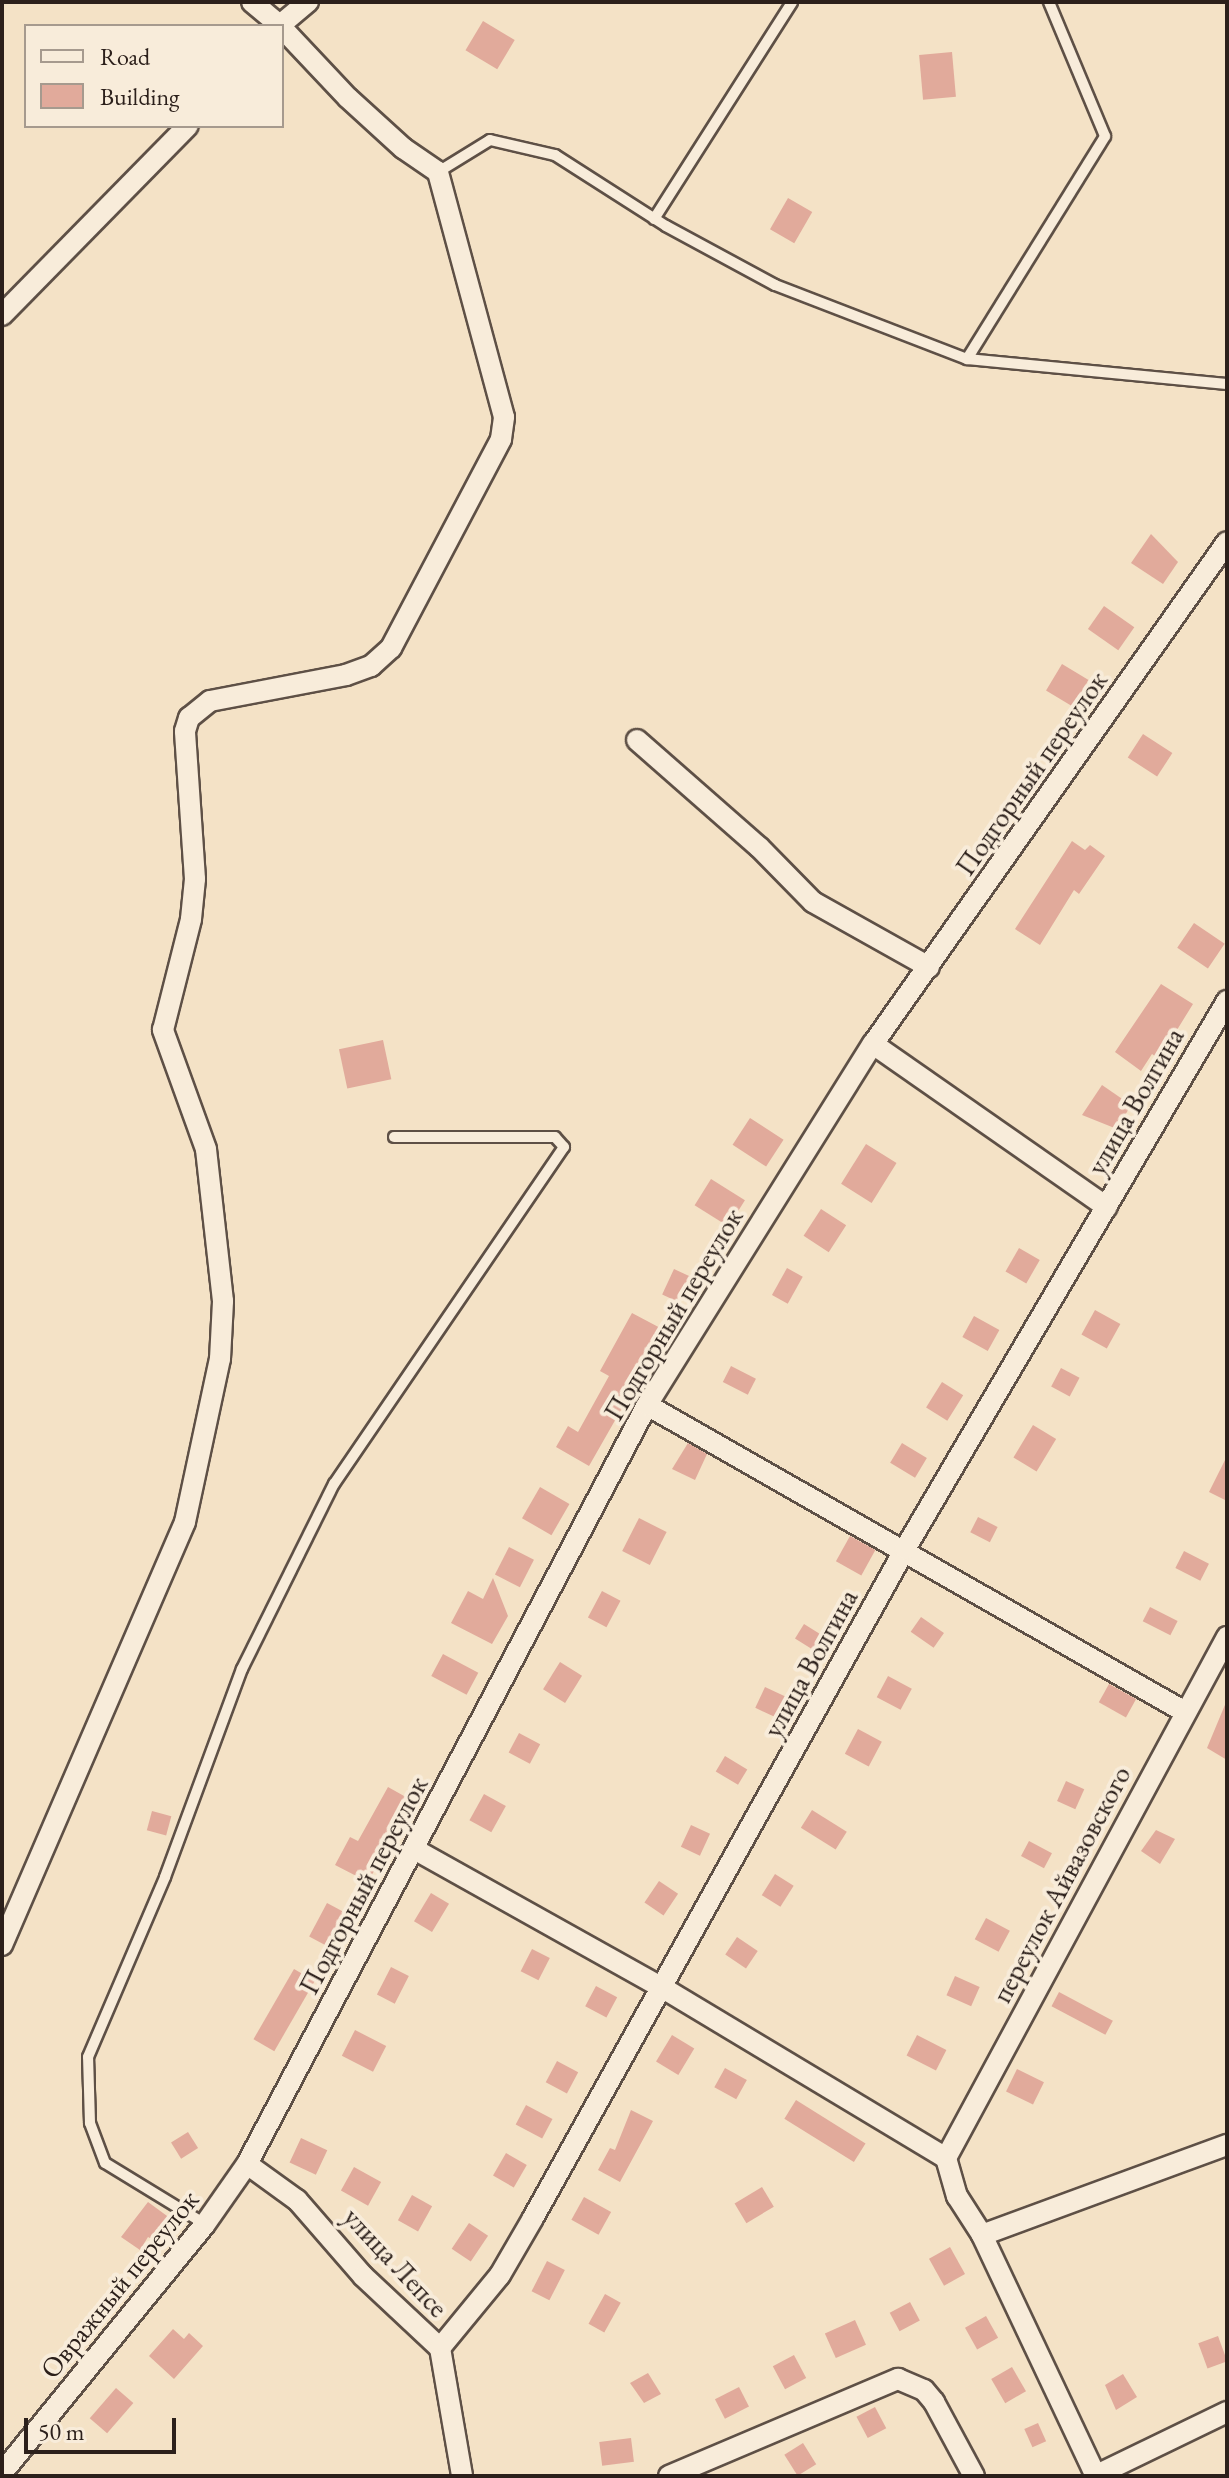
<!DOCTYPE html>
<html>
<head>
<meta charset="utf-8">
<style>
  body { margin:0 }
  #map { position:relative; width:1229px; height:2478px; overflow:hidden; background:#f4e2c6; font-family:"EB Garamond",serif }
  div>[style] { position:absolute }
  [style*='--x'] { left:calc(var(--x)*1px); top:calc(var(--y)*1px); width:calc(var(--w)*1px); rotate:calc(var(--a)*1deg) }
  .building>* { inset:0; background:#e1aa9b; transform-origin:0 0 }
  .roads { filter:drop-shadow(2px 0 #5e5046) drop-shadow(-2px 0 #5e5046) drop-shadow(0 2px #5e5046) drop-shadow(0 -2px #5e5046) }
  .lane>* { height:10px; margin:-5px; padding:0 5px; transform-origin:5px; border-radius:5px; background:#f8ecda }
  .street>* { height:20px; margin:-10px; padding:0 10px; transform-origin:10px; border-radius:10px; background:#f8ecda }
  span { translate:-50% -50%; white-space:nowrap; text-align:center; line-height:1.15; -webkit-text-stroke:8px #f8ecda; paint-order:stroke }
  .street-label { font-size:28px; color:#2c201b }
  .frame { position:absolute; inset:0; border:4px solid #2c201b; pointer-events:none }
  .legend { position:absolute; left:24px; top:24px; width:260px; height:104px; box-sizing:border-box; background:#f8ecda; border:2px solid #a69a8e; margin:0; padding:10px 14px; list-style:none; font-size:24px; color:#2c201b }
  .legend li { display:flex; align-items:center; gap:16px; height:40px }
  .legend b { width:40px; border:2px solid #a69a8e }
  .scale { position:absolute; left:24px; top:2418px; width:152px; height:36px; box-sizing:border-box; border:4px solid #2c201b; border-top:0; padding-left:10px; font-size:24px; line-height:28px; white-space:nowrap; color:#2c201b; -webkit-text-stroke:6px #f8ecda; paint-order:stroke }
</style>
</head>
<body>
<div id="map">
  <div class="building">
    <i style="left:483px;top:21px;width:37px;height:34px;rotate:31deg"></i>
    <i style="left:952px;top:52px;width:45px;height:33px;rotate:85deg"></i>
    <i style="left:788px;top:198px;width:28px;height:36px;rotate:30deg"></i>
    <i style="clip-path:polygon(1151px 534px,1178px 562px,1163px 584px,1131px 563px)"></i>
    <i style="left:1104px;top:606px;width:37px;height:28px;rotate:35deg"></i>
    <i style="left:1062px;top:664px;width:31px;height:31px;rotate:31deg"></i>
    <i style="left:1143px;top:734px;width:35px;height:28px;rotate:33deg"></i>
    <i style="clip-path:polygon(1072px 841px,1085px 850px,1090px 845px,1105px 856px,1079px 894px,1074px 890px,1040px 945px,1015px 929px)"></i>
    <i style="left:1194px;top:923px;width:37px;height:30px;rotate:34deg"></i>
    <i style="clip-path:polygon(1161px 984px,1193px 1004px,1159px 1059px,1152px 1054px,1141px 1071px,1115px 1052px)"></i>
    <i style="left:383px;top:1040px;width:40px;height:45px;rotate:78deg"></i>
    <i style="clip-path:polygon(1102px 1085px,1131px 1105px,1117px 1129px,1082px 1115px)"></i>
    <i style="left:750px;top:1118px;width:40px;height:32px;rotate:33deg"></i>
    <i style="left:866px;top:1144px;width:36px;height:47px;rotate:32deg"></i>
    <i style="left:711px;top:1179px;width:40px;height:31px;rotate:32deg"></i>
    <i style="left:821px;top:1209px;width:30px;height:32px;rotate:33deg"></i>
    <i style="left:1019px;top:1248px;width:24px;height:27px;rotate:30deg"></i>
    <i style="left:787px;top:1268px;width:18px;height:31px;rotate:29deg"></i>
    <i style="left:674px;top:1269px;width:19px;height:28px;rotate:25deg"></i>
    <i style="left:1095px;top:1310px;width:29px;height:28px;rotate:29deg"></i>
    <i style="clip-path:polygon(632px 1313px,666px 1331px,589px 1466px,556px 1447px,568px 1426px,578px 1432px,609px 1376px,600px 1371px)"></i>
    <i style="left:974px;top:1316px;width:29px;height:24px;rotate:29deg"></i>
    <i style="left:731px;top:1366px;width:28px;height:18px;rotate:27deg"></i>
    <i style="left:1061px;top:1368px;width:21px;height:21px;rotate:28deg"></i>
    <i style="left:942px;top:1382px;width:25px;height:30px;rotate:32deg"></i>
    <i style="left:1033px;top:1425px;width:27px;height:38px;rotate:31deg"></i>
    <i style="clip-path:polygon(688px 1443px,707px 1454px,695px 1480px,672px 1469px)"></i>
    <i style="left:902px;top:1443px;width:29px;height:23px;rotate:31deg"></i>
    <i style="clip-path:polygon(1227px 1456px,1227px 1501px,1209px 1492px)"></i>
    <i style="left:540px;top:1487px;width:34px;height:36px;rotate:30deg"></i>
    <i style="left:978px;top:1517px;width:22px;height:17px;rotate:27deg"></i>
    <i style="left:639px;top:1518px;width:31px;height:37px;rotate:27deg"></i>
    <i style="left:850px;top:1536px;width:29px;height:29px;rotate:29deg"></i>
    <i style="left:509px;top:1547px;width:28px;height:31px;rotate:27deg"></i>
    <i style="left:1184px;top:1551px;width:28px;height:19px;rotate:27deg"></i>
    <i style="clip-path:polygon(493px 1578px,508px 1616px,492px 1644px,451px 1623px,468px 1591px,483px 1599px)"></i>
    <i style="left:602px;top:1591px;width:21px;height:30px;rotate:28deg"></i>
    <i style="left:1150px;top:1607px;width:31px;height:16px;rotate:27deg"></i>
    <i style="left:921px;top:1617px;width:28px;height:18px;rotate:35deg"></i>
    <i style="left:804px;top:1624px;width:25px;height:17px;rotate:32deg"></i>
    <i style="left:443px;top:1654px;width:40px;height:25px;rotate:28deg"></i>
    <i style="left:560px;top:1662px;width:26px;height:32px;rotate:32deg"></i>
    <i style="left:888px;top:1676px;width:27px;height:24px;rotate:28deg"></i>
    <i style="left:1109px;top:1684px;width:31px;height:21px;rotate:29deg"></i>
    <i style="left:765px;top:1687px;width:26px;height:23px;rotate:25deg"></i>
    <i style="clip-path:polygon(1227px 1700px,1227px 1760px,1207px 1748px)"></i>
    <i style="left:858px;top:1729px;width:27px;height:28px;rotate:28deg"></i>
    <i style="left:519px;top:1733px;width:24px;height:22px;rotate:28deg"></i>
    <i style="left:725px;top:1756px;width:26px;height:18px;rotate:31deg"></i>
    <i style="left:1066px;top:1781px;width:20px;height:22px;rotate:24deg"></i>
    <i style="clip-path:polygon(388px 1787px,413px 1801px,368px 1882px,335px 1865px,350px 1837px,358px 1841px)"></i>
    <i style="left:484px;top:1794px;width:25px;height:30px;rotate:29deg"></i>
    <i style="left:812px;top:1810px;width:41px;height:21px;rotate:32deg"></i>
    <i style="left:152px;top:1811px;width:20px;height:20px;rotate:15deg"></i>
    <i style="left:691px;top:1825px;width:21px;height:24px;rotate:25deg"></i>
    <i style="clip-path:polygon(1156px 1830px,1175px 1839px,1160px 1864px,1141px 1851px)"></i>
    <i style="left:1029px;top:1841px;width:26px;height:17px;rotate:28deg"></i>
    <i style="left:775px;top:1874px;width:22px;height:25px;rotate:32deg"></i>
    <i style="left:659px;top:1881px;width:23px;height:26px;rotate:34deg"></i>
    <i style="left:431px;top:1893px;width:21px;height:33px;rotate:31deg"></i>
    <i style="left:327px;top:1903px;width:27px;height:38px;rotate:28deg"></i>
    <i style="left:986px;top:1918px;width:27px;height:24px;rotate:28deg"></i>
    <i style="left:737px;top:1937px;width:25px;height:21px;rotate:34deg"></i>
    <i style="left:532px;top:1949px;width:20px;height:25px;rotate:27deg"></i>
    <i style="left:391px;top:1967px;width:20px;height:31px;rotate:27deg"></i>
    <i style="left:294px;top:1969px;width:24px;height:81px;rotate:30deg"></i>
    <i style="left:955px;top:1976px;width:27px;height:21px;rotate:24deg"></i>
    <i style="left:596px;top:1986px;width:24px;height:23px;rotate:28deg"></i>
    <i style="left:1059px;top:1992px;width:61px;height:16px;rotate:28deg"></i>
    <i style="left:355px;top:2030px;width:35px;height:29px;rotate:27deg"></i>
    <i style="left:672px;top:2035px;width:26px;height:31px;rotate:31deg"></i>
    <i style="left:917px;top:2035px;width:33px;height:23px;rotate:27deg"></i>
    <i style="left:557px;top:2061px;width:24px;height:24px;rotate:28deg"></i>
    <i style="left:725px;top:2068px;width:25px;height:22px;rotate:29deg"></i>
    <i style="left:1017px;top:2069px;width:30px;height:25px;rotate:26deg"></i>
    <i style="left:796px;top:2100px;width:82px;height:22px;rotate:32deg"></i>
    <i style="left:526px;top:2105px;width:30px;height:22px;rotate:28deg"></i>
    <i style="clip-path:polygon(631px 2110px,653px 2121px,620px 2182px,598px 2170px,610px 2148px,615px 2150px)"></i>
    <i style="left:188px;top:2132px;width:19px;height:20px;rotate:58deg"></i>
    <i style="left:301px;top:2138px;width:29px;height:27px;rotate:25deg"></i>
    <i style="left:506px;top:2153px;width:24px;height:26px;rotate:30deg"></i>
    <i style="left:354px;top:2167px;width:31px;height:27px;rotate:29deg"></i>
    <i style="left:762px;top:2187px;width:23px;height:32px;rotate:59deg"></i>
    <i style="left:412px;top:2195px;width:23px;height:29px;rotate:29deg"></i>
    <i style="left:584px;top:2197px;width:31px;height:26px;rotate:29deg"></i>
    <i style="clip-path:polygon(148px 2202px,178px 2224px,163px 2245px,148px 2237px,140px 2250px,121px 2237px)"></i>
    <i style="left:469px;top:2223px;width:23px;height:31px;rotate:34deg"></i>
    <i style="left:950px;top:2247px;width:31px;height:24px;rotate:61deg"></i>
    <i style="left:547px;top:2261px;width:20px;height:34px;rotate:27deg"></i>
    <i style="left:605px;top:2294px;width:18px;height:34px;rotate:29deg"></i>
    <i style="left:910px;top:2302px;width:21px;height:23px;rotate:62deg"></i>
    <i style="left:986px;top:2316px;width:25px;height:24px;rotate:61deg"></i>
    <i style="left:855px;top:2320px;width:27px;height:33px;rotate:66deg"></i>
    <i style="clip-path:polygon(173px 2329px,184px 2339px,189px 2333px,203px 2346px,174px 2379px,149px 2356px)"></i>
    <i style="left:1218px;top:2336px;width:27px;height:21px;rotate:70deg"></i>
    <i style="left:794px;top:2355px;width:26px;height:24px;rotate:62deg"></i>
    <i style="left:1012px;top:2367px;width:28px;height:24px;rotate:60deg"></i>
    <i style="clip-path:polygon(648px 2373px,661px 2394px,644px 2403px,630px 2383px)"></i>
    <i style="clip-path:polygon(1123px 2374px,1137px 2397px,1116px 2410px,1105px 2385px)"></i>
    <i style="left:739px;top:2387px;width:22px;height:27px;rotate:63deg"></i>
    <i style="left:116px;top:2388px;width:23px;height:40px;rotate:41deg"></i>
    <i style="left:875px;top:2407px;width:24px;height:21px;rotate:62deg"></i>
    <i style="left:1038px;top:2423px;width:20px;height:15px;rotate:66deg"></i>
    <i style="left:631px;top:2438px;width:24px;height:32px;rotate:83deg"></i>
    <i style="left:803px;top:2443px;width:25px;height:22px;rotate:58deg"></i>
  </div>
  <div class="roads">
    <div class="lane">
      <i style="--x:438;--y:172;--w:61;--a:-31.6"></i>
      <i style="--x:490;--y:140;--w:67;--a:13"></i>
      <i style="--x:555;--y:155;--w:132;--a:32.6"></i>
      <i style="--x:666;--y:226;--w:124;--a:28.4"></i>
      <i style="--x:775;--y:285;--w:206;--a:21.1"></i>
      <i style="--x:967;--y:359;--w:261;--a:5.5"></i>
      <i style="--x:654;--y:219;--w:257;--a:-57.5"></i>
      <i style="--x:967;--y:359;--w:262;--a:-58.2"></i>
      <i style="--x:1105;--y:136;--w:145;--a:-112.7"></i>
      <i style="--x:205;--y:2224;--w:117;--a:-148.6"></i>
      <i style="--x:105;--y:2163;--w:43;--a:-110.6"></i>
      <i style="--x:90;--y:2123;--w:66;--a:-91.7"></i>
      <i style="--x:88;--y:2057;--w:196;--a:-66.8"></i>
      <i style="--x:165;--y:1877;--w:222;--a:-69.7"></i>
      <i style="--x:242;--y:1669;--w:207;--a:-63.6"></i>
      <i style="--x:334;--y:1484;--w:408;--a:-55.7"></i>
      <i style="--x:564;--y:1147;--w:13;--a:-132"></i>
      <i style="--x:555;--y:1137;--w:161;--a:180"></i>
    </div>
    <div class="street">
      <i style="--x:252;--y:2;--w:38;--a:40"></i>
      <i style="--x:279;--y:26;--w:38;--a:-40"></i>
      <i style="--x:2;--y:315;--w:265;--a:-45.5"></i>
      <i style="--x:637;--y:740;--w:162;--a:41.3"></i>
      <i style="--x:759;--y:847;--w:77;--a:45.5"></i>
      <i style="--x:813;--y:902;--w:133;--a:29.3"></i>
      <i style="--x:873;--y:1044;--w:285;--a:34.9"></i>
      <i style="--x:647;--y:1405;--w:619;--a:29.71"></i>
      <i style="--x:414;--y:1849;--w:285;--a:29.2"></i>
      <i style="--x:663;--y:1988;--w:330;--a:31"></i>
      <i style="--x:946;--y:2158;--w:40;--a:74"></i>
      <i style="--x:957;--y:2196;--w:46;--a:57.3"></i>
      <i style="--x:982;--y:2235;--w:267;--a:64.7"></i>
      <i style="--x:2;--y:1945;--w:461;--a:-66.6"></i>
      <i style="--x:185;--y:1522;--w:167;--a:-77.9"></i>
      <i style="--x:220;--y:1359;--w:58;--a:-87"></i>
      <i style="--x:223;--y:1301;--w:153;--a:-96.4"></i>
      <i style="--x:206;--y:1149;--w:127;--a:-109.9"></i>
      <i style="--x:163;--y:1030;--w:114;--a:-75.8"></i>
      <i style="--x:191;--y:919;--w:40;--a:-84.3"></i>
      <i style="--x:195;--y:879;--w:148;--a:-93.9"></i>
      <i style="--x:185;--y:731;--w:14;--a:-73"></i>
      <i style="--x:189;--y:718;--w:27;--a:-39"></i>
      <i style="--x:210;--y:701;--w:138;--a:-10.8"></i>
      <i style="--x:346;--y:675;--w:27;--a:-20"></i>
      <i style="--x:371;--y:666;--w:27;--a:-42"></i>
      <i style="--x:391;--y:648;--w:236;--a:-62.2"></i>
      <i style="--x:501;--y:439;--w:22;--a:-82"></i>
      <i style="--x:504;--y:417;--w:254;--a:-105.1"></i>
      <i style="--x:438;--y:172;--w:42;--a:-145.6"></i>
      <i style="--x:403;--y:148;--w:74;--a:-137.7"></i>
      <i style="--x:348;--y:98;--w:96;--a:-133.3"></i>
      <i style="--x:946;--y:2158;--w:592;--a:-61.66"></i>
      <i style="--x:247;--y:2164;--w:62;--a:35.8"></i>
      <i style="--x:297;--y:2200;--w:101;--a:49"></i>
      <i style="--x:363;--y:2276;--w:105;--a:43.1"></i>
      <i style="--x:440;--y:2348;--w:130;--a:80.2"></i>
      <i style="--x:982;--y:2235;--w:261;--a:-20.2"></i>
      <i style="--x:440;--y:2348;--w:94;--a:-50.6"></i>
      <i style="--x:500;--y:2275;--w:66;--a:-59.9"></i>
      <i style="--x:533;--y:2218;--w:765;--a:-60.92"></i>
      <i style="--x:905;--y:1549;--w:636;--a:-59.56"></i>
      <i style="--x:2;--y:2473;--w:321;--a:-50.8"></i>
      <i style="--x:205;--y:2224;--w:73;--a:-55"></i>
      <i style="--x:247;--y:2164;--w:858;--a:-62.21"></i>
      <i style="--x:647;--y:1405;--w:426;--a:-58"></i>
      <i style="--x:873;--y:1044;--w:614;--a:-54.81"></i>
      <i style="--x:669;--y:2476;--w:249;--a:-23"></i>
      <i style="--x:898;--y:2379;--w:28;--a:23"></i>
      <i style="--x:924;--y:2390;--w:16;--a:50"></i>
      <i style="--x:934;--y:2402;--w:84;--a:61.6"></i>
      <i style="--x:1095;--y:2476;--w:147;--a:-25.9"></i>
    </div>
  </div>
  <div class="street-label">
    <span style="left:1031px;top:773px;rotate:-55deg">Подгорный переулок</span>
    <span style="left:1135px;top:1101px;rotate:-60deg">улица Волгина</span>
    <span style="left:673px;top:1314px;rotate:-59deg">Подгорный переулок</span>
    <span style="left:810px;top:1663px;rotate:-61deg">улица Волгина</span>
    <span style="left:1061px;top:1884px;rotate:-62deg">переулок Айвазовского</span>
    <span style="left:363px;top:1885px;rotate:-62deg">Подгорный переулок</span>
    <span style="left:396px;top:2262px;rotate:47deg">улица Лепсе</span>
    <span style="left:119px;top:2284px;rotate:-51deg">Овражный переулок</span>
  </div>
  <div class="frame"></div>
  <ul class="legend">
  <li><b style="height:10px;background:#f8ecda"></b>Road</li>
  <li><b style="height:22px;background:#e1aa9b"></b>Building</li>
  </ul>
  <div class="scale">50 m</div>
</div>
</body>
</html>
